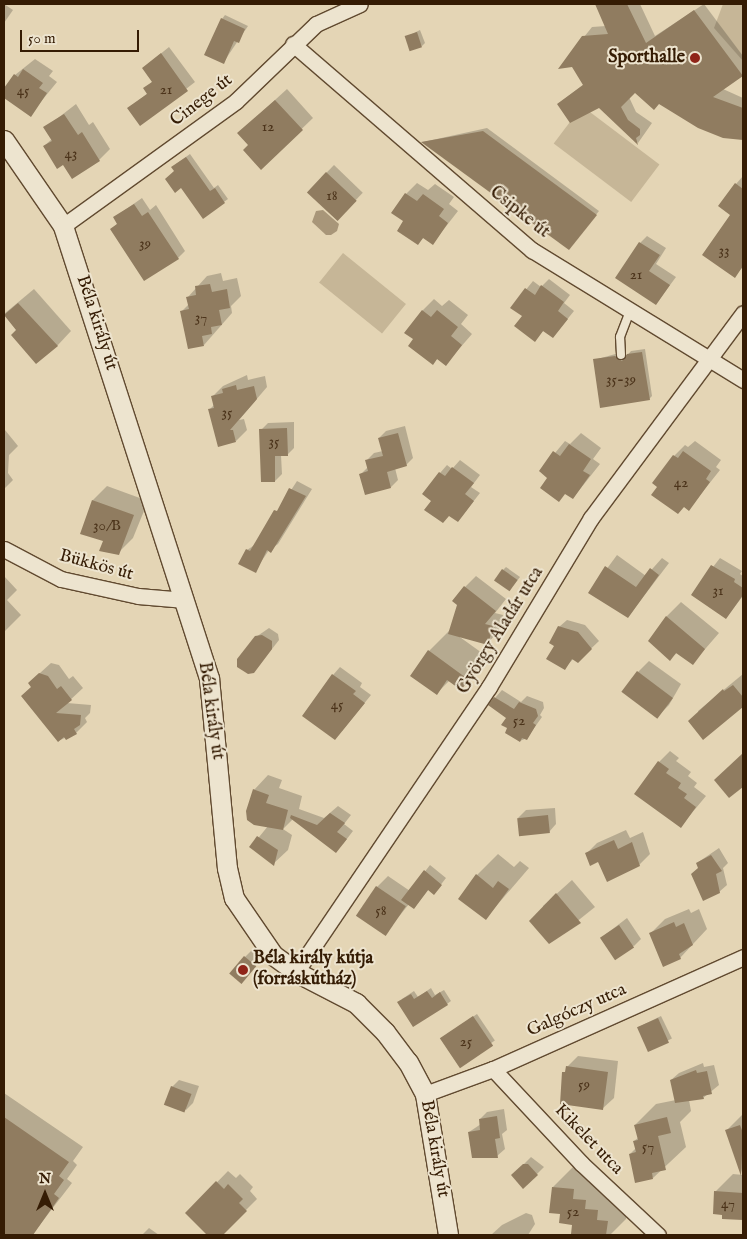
<!DOCTYPE html>
<html>
<head>
<meta charset="utf-8">
<style>
  body { margin:0 }
  #map { position:relative; width:747px; height:1239px; overflow:hidden; background:#e4d5b5; font-family:"IM FELL English",serif }
  div>[style] { position:absolute }
  [style*='--x'] { left:calc(var(--x)*1px); top:calc(var(--y)*1px); width:calc(var(--w)*1px); rotate:calc(var(--a)*1deg) }
  .green>* { inset:0; background:#c6b697; transform-origin:0 0 }
  .water>* { inset:0; background:#a89679 }
  .shadow>* { inset:0; background:#0003; transform-origin:0 0 }
  .building>* { inset:0; background:#907c60; transform-origin:0 0 }
  .roads { filter:drop-shadow(1px 0 #614a30) drop-shadow(-1px 0 #614a30) drop-shadow(0 1px #614a30) drop-shadow(0 -1px #614a30) }
  .service>* { height:8px; margin:-4px; padding:0 4px; transform-origin:4px; border-radius:4px; background:#ede4cf }
  .minor>* { height:15px; margin:-7.5px; padding:0 7.5px; transform-origin:7.5px; border-radius:7.5px; background:#ede4cf }
  .tertiary>* { height:19px; margin:-9.5px; padding:0 9.5px; transform-origin:9.5px; border-radius:9.5px; background:#ede4cf }
  .dots>* { width:14px; height:14px; translate:-50% -50%; box-sizing:border-box; border:2px solid #ede4cf; border-radius:50% }
  span { translate:-50% -50%; white-space:nowrap; text-align:center; line-height:1.15; -webkit-text-stroke:4px #ede4cf; paint-order:stroke }
  .number-label { font-size:15px; color:#4c341b }
  .number-label span { -webkit-text-stroke-width:0 }
  .poi-label { font-size:18px; color:#351c04; font-weight:700 }
  .right { translate:-100% -50%; text-align:right }
  .left { translate:0 -50%; text-align:left }
  .street-label { font-size:18px; color:#351c04 }
  .frame { position:absolute; inset:0; border:5px solid #351c04; pointer-events:none }
  .north { position:absolute; left:20px; top:1169px; width:50px; height:50px; -webkit-text-stroke:4px #ede4cf; paint-order:stroke; rotate:0deg; font-size:14px; font-weight:700; line-height:20px; text-align:center; color:#351c04 }
  .north::after { content:''; display:block; margin:auto; width:18px; height:22px; background:#351c04; clip-path:polygon(50% 0,100% 100%,50% 72%,0 100%) }
  .scale { position:absolute; left:20px; top:30px; width:119px; height:22px; box-sizing:border-box; border:2px solid #351c04; border-top:0; padding-left:6px; font-size:15px; line-height:18px; white-space:nowrap; color:#351c04; -webkit-text-stroke:4px #ede4cf; paint-order:stroke }
</style>
</head>
<body>
<div id="map">
  <div class="green">
    <i style="clip-path:polygon(723px 4px,743px 4px,743px 61px,714px 28px)"></i>
    <i style="left:582px;top:106px;width:97px;height:47px;rotate:37deg"></i>
    <i style="left:343px;top:253px;width:81px;height:38px;rotate:39deg"></i>
  </div>
  <div class="water">
    <i style="clip-path:polygon(323px 210px,339px 224px,337px 231px,331px 235px,326px 235px,312px 222px,316px 211px)"></i>
  </div>
  <div class="shadow">
    <i style="clip-path:polygon(4px 4px,13px 10px,4px 23px)"></i>
    <i style="clip-path:polygon(598px 4px,640px 4px,655px 36px,704px 4px,743px 56px,743px 74px,723px 89px,743px 98px,743px 139px,723px 137px,635px 91px,629px 97px,636px 112px,652px 123px,638px 143px,600px 106px,558px 104px,584px 84px,572px 65px,560px 67px,592px 27px,606px 26px)"></i>
    <i style="clip-path:polygon(225px 15px,248px 26px,223px 63px,222px 19px)"></i>
    <i style="clip-path:polygon(420px 30px,425px 43px,422px 46px,406px 37px)"></i>
    <i style="clip-path:polygon(169px 47px,195px 82px,141px 124px,129px 108px,148px 93px,145px 89px,153px 81px,143px 68px)"></i>
    <i style="clip-path:polygon(35px 59px,53px 71px,49px 76px,57px 82px,30px 115px,4px 96px,4px 91px,15px 75px)"></i>
    <i style="clip-path:polygon(287px 89px,313px 118px,261px 168px,250px 123px)"></i>
    <i style="clip-path:polygon(76px 104px,89px 125px,93px 122px,110px 149px,99px 160px,64px 163px,44px 146px,52px 139px,45px 128px)"></i>
    <i style="clip-path:polygon(487px 128px,599px 211px,569px 248px,423px 142px)"></i>
    <i style="clip-path:polygon(190px 154px,214px 188px,218px 185px,228px 199px,203px 217px,176px 171px,176px 164px)"></i>
    <i style="left:334px;top:165px;width:40px;height:37px;rotate:44deg"></i>
    <i style="clip-path:polygon(743px 176px,743px 267px,734px 276px,732px 214px,736px 184px)"></i>
    <i style="clip-path:polygon(417px 183px,428px 190px,435px 184px,454px 197px,449px 204px,458px 211px,433px 243px,424px 237px,417px 244px,405px 221px,406px 194px)"></i>
    <i style="clip-path:polygon(142px 198px,150px 210px,156px 205px,185px 251px,178px 258px,112px 229px,118px 223px,115px 217px)"></i>
    <i style="clip-path:polygon(647px 236px,666px 248px,656px 264px,676px 277px,656px 304px,640px 243px)"></i>
    <i style="clip-path:polygon(221px 273px,223px 281px,237px 278px,241px 296px,231px 306px,232px 313px,204px 345px,182px 311px,189px 304px,188px 297px,207px 276px)"></i>
    <i style="clip-path:polygon(549px 279px,570px 295px,564px 303px,574px 311px,553px 337px,544px 330px,535px 340px,523px 316px,512px 307px,533px 281px,541px 287px)"></i>
    <i style="clip-path:polygon(34px 289px,71px 331px,57px 346px,18px 330px,4px 314px)"></i>
    <i style="clip-path:polygon(434px 299px,442px 306px,449px 300px,468px 315px,461px 324px,472px 334px,446px 364px,438px 358px,433px 364px,414px 339px,423px 310px)"></i>
    <i style="clip-path:polygon(645px 349px,652px 396px,649px 399px,594px 360px,619px 353px,625px 358px,631px 351px)"></i>
    <i style="clip-path:polygon(247px 375px,248px 380px,265px 376px,267px 387px,239px 420px,244px 419px,247px 430px,236px 441px,210px 409px,214px 405px,212px 397px,223px 386px)"></i>
    <i style="clip-path:polygon(294px 422px,294px 448px,287px 455px,281px 455px,282px 474px,275px 481px,261px 430px,268px 423px)"></i>
    <i style="clip-path:polygon(405px 426px,413px 458px,406px 465px,395px 468px,398px 480px,391px 487px,361px 474px,368px 467px,367px 460px,374px 453px,383px 451px,379px 438px,386px 431px)"></i>
    <i style="clip-path:polygon(5px 430px,18px 446px,9px 455px,8px 473px,13px 480px,4px 489px)"></i>
    <i style="clip-path:polygon(581px 433px,601px 448px,593px 459px,600px 464px,573px 498px,540px 471px,565px 441px,570px 444px)"></i>
    <i style="clip-path:polygon(695px 441px,721px 460px,716px 467px,720px 470px,689px 509px,659px 486px,674px 456px,685px 445px,688px 447px)"></i>
    <i style="clip-path:polygon(460px 460px,480px 475px,471px 487px,480px 493px,458px 521px,433px 501px,440px 473px,447px 465px,452px 469px)"></i>
    <i style="clip-path:polygon(297px 481px,312px 489px,278px 544px,269px 550px,255px 571px,247px 550px,256px 544px)"></i>
    <i style="clip-path:polygon(107px 486px,148px 501px,133px 538px,118px 553px,104px 541px,93px 500px)"></i>
    <i style="clip-path:polygon(617px 555px,646px 576px,662px 558px,669px 563px,628px 617px,589px 593px)"></i>
    <i style="clip-path:polygon(720px 558px,742px 571px,740px 574px,743px 576px,743px 596px,726px 618px,692px 594px)"></i>
    <i style="clip-path:polygon(506px 567px,520px 577px,513px 586px,503px 570px)"></i>
    <i style="clip-path:polygon(4px 576px,17px 590px,7px 600px,21px 615px,4px 632px)"></i>
    <i style="clip-path:polygon(476px 576px,506px 599px,495px 613px,503px 615px,499px 632px,487px 643px,457px 635px,489px 658px,461px 689px,450px 680px,437px 693px,429px 651px,450px 630px,465px 587px)"></i>
    <i style="clip-path:polygon(681px 602px,719px 633px,693px 663px,678px 652px,670px 659px,666px 617px)"></i>
    <i style="clip-path:polygon(567px 620px,585px 625px,599px 641px,578px 661px,574px 658px,565px 668px,556px 646px,559px 627px)"></i>
    <i style="clip-path:polygon(269px 628px,278px 634px,279px 640px,254px 672px,256px 637px)"></i>
    <i style="clip-path:polygon(649px 661px,681px 684px,669px 705px,658px 716px,638px 672px)"></i>
    <i style="clip-path:polygon(51px 663px,59px 665px,69px 679px,73px 676px,83px 688px,67px 703px,91px 705px,90px 713px,85px 718px,87px 722px,76px 733px,58px 741px,29px 683px)"></i>
    <i style="clip-path:polygon(340px 667px,362px 683px,360px 687px,371px 695px,342px 731px,333px 675px)"></i>
    <i style="clip-path:polygon(743px 674px,743px 705px,703px 738px,698px 711px)"></i>
    <i style="clip-path:polygon(502px 690px,521px 702px,527px 696px,543px 702px,544px 708px,540px 715px,542px 717px,527px 738px,520px 741px,508px 728px,508px 718px,495px 698px)"></i>
    <i style="clip-path:polygon(670px 751px,679px 758px,676px 761px,691px 772px,688px 776px,697px 783px,694px 787px,706px 796px,681px 826px,659px 762px)"></i>
    <i style="clip-path:polygon(268px 775px,282px 780px,279px 788px,302px 796px,299px 809px,324px 818px,338px 806px,351px 815px,344px 824px,353px 831px,343px 844px,293px 819px,283px 829px,292px 835px,288px 850px,273px 864px,251px 847px,268px 826px,254px 790px)"></i>
    <i style="clip-path:polygon(555px 808px,556px 824px,549px 832px,518px 818px,526px 810px)"></i>
    <i style="clip-path:polygon(626px 830px,630px 838px,643px 832px,650px 854px,639px 865px,598px 860px,586px 854px,597px 843px)"></i>
    <i style="clip-path:polygon(719px 848px,728px 863px,723px 868px,727px 885px,719px 892px,697px 863px)"></i>
    <i style="clip-path:polygon(498px 854px,514px 867px,520px 861px,529px 868px,486px 918px,477px 875px)"></i>
    <i style="clip-path:polygon(430px 865px,446px 878px,439px 887px,429px 889px,414px 908px,409px 904px,385px 934px,377px 887px,388px 876px,410px 891px)"></i>
    <i style="clip-path:polygon(572px 880px,595px 907px,550px 943px,543px 906px)"></i>
    <i style="clip-path:polygon(689px 909px,691px 913px,699px 909px,707px 929px,680px 958px,651px 933px,665px 919px)"></i>
    <i style="clip-path:polygon(627px 918px,641px 939px,634px 946px,601px 938px)"></i>
    <i style="clip-path:polygon(252px 950px,262px 958px,241px 982px,245px 957px)"></i>
    <i style="clip-path:polygon(431px 988px,435px 995px,444px 990px,451px 1001px,447px 1004px,402px 999px,414px 991px,418px 997px)"></i>
    <i style="left:477px;top:1014px;width:32px;height:44px;rotate:56deg"></i>
    <i style="left:661px;top:1016px;width:25px;height:25px;rotate:64deg"></i>
    <i style="clip-path:polygon(578px 1056px,618px 1061px,614px 1098px,602px 1109px,562px 1103px,567px 1067px)"></i>
    <i style="clip-path:polygon(703px 1063px,704px 1067px,714px 1065px,719px 1085px,703px 1098px,689px 1100px,691px 1111px,680px 1122px,686px 1147px,653px 1178px,630px 1154px,636px 1148px,634px 1141px,638px 1138px,635px 1125px,656px 1104px,676px 1100px,671px 1080px,679px 1073px)"></i>
    <i style="clip-path:polygon(179px 1080px,199px 1086px,193px 1103px,186px 1110px,172px 1087px)"></i>
    <i style="clip-path:polygon(4px 1093px,83px 1147px,73px 1161px,77px 1165px,67px 1179px,72px 1183px,32px 1235px,4px 1235px)"></i>
    <i style="clip-path:polygon(504px 1109px,507px 1130px,502px 1134px,505px 1149px,497px 1156px,469px 1132px,481px 1124px,480px 1119px,487px 1112px)"></i>
    <i style="clip-path:polygon(743px 1114px,743px 1217px,723px 1217px,715px 1192px,733px 1174px,743px 1175px,727px 1130px)"></i>
    <i style="clip-path:polygon(531px 1157px,544px 1167px,537px 1174px,520px 1168px)"></i>
    <i style="clip-path:polygon(574px 1166px,628px 1206px,626px 1219px,610px 1235px,584px 1235px,562px 1213px,553px 1187px)"></i>
    <i style="clip-path:polygon(228px 1171px,236px 1178px,240px 1174px,253px 1187px,250px 1191px,257px 1199px,221px 1235px,209px 1235px,187px 1213px)"></i>
    <i style="clip-path:polygon(526px 1213px,532px 1215px,535px 1224px,528px 1235px,491px 1235px,502px 1225px)"></i>
    <i style="clip-path:polygon(149px 1228px,159px 1235px,142px 1235px)"></i>
  </div>
  <div class="building">
    <i style="clip-path:polygon(595px 4px,627px 4px,646px 43px,694px 10px,743px 76px,713px 97px,743px 108px,743px 140px,723px 138px,698px 128px,659px 104px,654px 110px,635px 93px,621px 107px,628px 120px,640px 129px,640px 135px,636px 138px,638px 145px,599px 108px,570px 123px,557px 104px,583px 85px,572px 67px,558px 69px,582px 36px,608px 34px)"></i>
    <i style="clip-path:polygon(221px 18px,245px 29px,239px 43px,234px 41px,224px 64px,204px 55px)"></i>
    <i style="left:417px;top:32px;width:16px;height:13px;rotate:72deg"></i>
    <i style="clip-path:polygon(161px 53px,188px 91px,140px 126px,127px 108px,147px 94px,143px 88px,152px 82px,142px 68px)"></i>
    <i style="clip-path:polygon(23px 69px,43px 83px,39px 88px,47px 93px,31px 117px,4px 98px,4px 88px,14px 74px,18px 77px)"></i>
    <i style="clip-path:polygon(275px 100px,303px 130px,261px 170px,243px 150px,248px 145px,237px 133px)"></i>
    <i style="clip-path:polygon(64px 114px,78px 135px,82px 132px,100px 161px,72px 179px,63px 165px,57px 169px,43px 146px,52px 141px,43px 127px)"></i>
    <i style="clip-path:polygon(483px 131px,597px 215px,569px 250px,421px 142px)"></i>
    <i style="clip-path:polygon(186px 157px,210px 191px,215px 188px,225px 203px,203px 219px,181px 188px,175px 193px,165px 179px,174px 171px,171px 167px)"></i>
    <i style="left:326px;top:172px;width:42px;height:28px;rotate:43deg"></i>
    <i style="clip-path:polygon(735px 183px,743px 189px,743px 266px,735px 278px,702px 255px,730px 215px,718px 206px)"></i>
    <i style="clip-path:polygon(405px 193px,417px 201px,423px 194px,444px 209px,439px 216px,448px 223px,433px 245px,423px 238px,418px 245px,397px 231px,403px 221px,391px 213px)"></i>
    <i style="clip-path:polygon(134px 204px,142px 216px,148px 212px,179px 259px,144px 281px,110px 229px,117px 224px,113px 217px)"></i>
    <i style="clip-path:polygon(639px 242px,660px 255px,649px 271px,670px 285px,656px 305px,615px 278px)"></i>
    <i style="clip-path:polygon(210px 284px,212px 292px,227px 289px,230px 308px,219px 310px,222px 325px,211px 327px,212px 334px,202px 336px,204px 346px,188px 349px,180px 311px,189px 309px,186px 297px,196px 295px,195px 286px)"></i>
    <i style="clip-path:polygon(541px 285px,564px 302px,558px 311px,568px 319px,553px 338px,543px 331px,535px 342px,514px 326px,522px 316px,510px 308px,525px 288px,535px 295px)"></i>
    <i style="clip-path:polygon(18px 303px,58px 346px,36px 364px,11px 335px,16px 330px,4px 315px)"></i>
    <i style="clip-path:polygon(422px 310px,431px 317px,437px 310px,458px 327px,451px 336px,462px 345px,446px 366px,437px 359px,433px 365px,408px 346px,413px 339px,404px 333px)"></i>
    <i style="clip-path:polygon(642px 352px,650px 400px,600px 408px,593px 359px,615px 356px,622px 361px,627px 354px)"></i>
    <i style="clip-path:polygon(236px 385px,237px 390px,254px 386px,257px 399px,230px 430px,233px 430px,236px 442px,218px 447px,208px 409px,214px 408px,211px 396px,223px 393px,222px 389px)"></i>
    <i style="clip-path:polygon(287px 428px,288px 456px,275px 456px,275px 482px,261px 482px,259px 429px)"></i>
    <i style="clip-path:polygon(398px 433px,407px 466px,387px 472px,391px 488px,365px 495px,359px 474px,368px 471px,365px 460px,383px 456px,378px 438px)"></i>
    <i style="clip-path:polygon(569px 444px,591px 459px,583px 471px,590px 475px,573px 499px,565px 494px,559px 502px,540px 488px,547px 478px,539px 471px,553px 451px,560px 456px)"></i>
    <i style="clip-path:polygon(683px 451px,711px 471px,706px 479px,710px 482px,689px 511px,684px 507px,678px 514px,651px 495px,657px 487px,652px 483px,673px 455px,678px 458px)"></i>
    <i style="clip-path:polygon(452px 467px,474px 483px,465px 494px,474px 501px,458px 522px,449px 516px,443px 523px,424px 510px,431px 501px,422px 494px,439px 472px,445px 476px)"></i>
    <i style="clip-path:polygon(289px 488px,306px 496px,271px 553px,267px 550px,256px 573px,238px 564px,246px 549px,250px 551px,274px 510px,277px 511px)"></i>
    <i style="clip-path:polygon(92px 500px,134px 515px,119px 555px,99px 551px,103px 541px,80px 534px)"></i>
    <i style="clip-path:polygon(711px 565px,735px 579px,734px 582px,743px 588px,743px 595px,726px 619px,691px 595px)"></i>
    <i style="clip-path:polygon(605px 566px,636px 587px,650px 568px,659px 575px,628px 618px,588px 593px)"></i>
    <i style="left:502px;top:569px;width:19px;height:14px;rotate:35deg"></i>
    <i style="clip-path:polygon(464px 586px,496px 611px,485px 624px,493px 626px,488px 645px,448px 634px,457px 605px,452px 601px)"></i>
    <i style="clip-path:polygon(666px 616px,705px 649px,693px 665px,676px 653px,670px 661px,648px 641px)"></i>
    <i style="clip-path:polygon(558px 626px,578px 632px,592px 649px,578px 663px,572px 659px,565px 670px,546px 659px,554px 646px,549px 643px)"></i>
    <i style="clip-path:polygon(262px 635px,272px 641px,272px 649px,254px 673px,248px 674px,237px 667px,237px 659px,255px 636px)"></i>
    <i style="clip-path:polygon(428px 650px,469px 680px,461px 690px,447px 680px,437px 695px,410px 676px)"></i>
    <i style="left:637px;top:671px;width:45px;height:26px;rotate:37deg"></i>
    <i style="clip-path:polygon(39px 673px,48px 676px,57px 689px,61px 686px,72px 700px,56px 713px,81px 715px,80px 725px,74px 729px,77px 734px,66px 740px,64px 737px,58px 742px,21px 696px,31px 687px,28px 683px)"></i>
    <i style="clip-path:polygon(332px 674px,356px 691px,353px 694px,365px 703px,335px 740px,302px 716px)"></i>
    <i style="clip-path:polygon(733px 685px,743px 697px,743px 707px,703px 740px,688px 721px,723px 689px,724px 691px)"></i>
    <i style="clip-path:polygon(494px 697px,514px 709px,519px 702px,536px 709px,538px 716px,533px 723px,536px 725px,527px 740px,522px 738px,520px 742px,505px 733px,507px 728px,501px 725px,506px 718px,488px 705px)"></i>
    <i style="clip-path:polygon(743px 753px,743px 787px,729px 798px,714px 780px)"></i>
    <i style="clip-path:polygon(658px 761px,669px 769px,666px 773px,681px 783px,678px 788px,687px 794px,684px 798px,696px 807px,681px 828px,634px 794px)"></i>
    <i style="clip-path:polygon(253px 789px,269px 795px,266px 803px,288px 810px,283px 830px,254px 825px,247px 820px,246px 811px)"></i>
    <i style="clip-path:polygon(330px 813px,345px 823px,337px 832px,347px 839px,336px 853px,290px 818px,291px 815px,317px 825px)"></i>
    <i style="left:548px;top:815px;width:18px;height:31px;rotate:84deg"></i>
    <i style="clip-path:polygon(257px 836px,278px 850px,274px 866px,249px 847px)"></i>
    <i style="clip-path:polygon(614px 840px,618px 849px,632px 842px,640px 866px,607px 882px,598px 862px,590px 866px,585px 853px)"></i>
    <i style="clip-path:polygon(711px 855px,722px 871px,716px 874px,720px 893px,703px 901px,691px 874px,698px 868px,696px 863px)"></i>
    <i style="clip-path:polygon(424px 870px,442px 885px,434px 895px,428px 890px,414px 909px,401px 900px)"></i>
    <i style="clip-path:polygon(476px 874px,493px 888px,498px 881px,509px 889px,486px 920px,458px 899px)"></i>
    <i style="left:376px;top:886px;width:36px;height:36px;rotate:34deg"></i>
    <i style="clip-path:polygon(556px 893px,581px 923px,549px 944px,529px 921px)"></i>
    <i style="clip-path:polygon(674px 922px,676px 927px,684px 923px,693px 945px,679px 954px,681px 959px,663px 967px,649px 933px)"></i>
    <i style="left:619px;top:925px;width:27px;height:23px;rotate:56deg"></i>
    <i style="left:244px;top:956px;width:16px;height:23px;rotate:40deg"></i>
    <i style="clip-path:polygon(427px 991px,432px 998px,440px 992px,448px 1005px,413px 1027px,397px 1002px,411px 994px,414px 999px)"></i>
    <i style="left:473px;top:1016px;width:36px;height:40px;rotate:56deg"></i>
    <i style="left:658px;top:1018px;width:27px;height:23px;rotate:66deg"></i>
    <i style="clip-path:polygon(566px 1066px,608px 1072px,603px 1110px,560px 1104px,562px 1072px,565px 1072px)"></i>
    <i style="clip-path:polygon(696px 1070px,697px 1073px,707px 1071px,712px 1094px,703px 1096px,704px 1099px,675px 1103px,670px 1080px)"></i>
    <i style="left:171px;top:1086px;width:22px;height:20px;rotate:21deg"></i>
    <i style="clip-path:polygon(497px 1116px,500px 1138px,495px 1139px,498px 1158px,472px 1158px,468px 1132px,480px 1130px,479px 1119px)"></i>
    <i style="clip-path:polygon(4px 1117px,69px 1162px,59px 1176px,64px 1180px,54px 1194px,59px 1198px,33px 1235px,4px 1235px)"></i>
    <i style="clip-path:polygon(667px 1117px,671px 1133px,658px 1136px,666px 1170px,652px 1173px,653px 1179px,635px 1183px,629px 1154px,636px 1152px,633px 1141px,638px 1140px,634px 1125px)"></i>
    <i style="clip-path:polygon(740px 1125px,743px 1133px,741px 1176px,725px 1130px)"></i>
    <i style="clip-path:polygon(523px 1164px,528px 1164px,538px 1175px,523px 1189px,511px 1175px)"></i>
    <i style="clip-path:polygon(216px 1181px,224px 1189px,228px 1184px,243px 1199px,239px 1203px,247px 1211px,223px 1235px,207px 1235px,185px 1213px)"></i>
    <i style="clip-path:polygon(552px 1187px,574px 1189px,573px 1199px,586px 1200px,585px 1209px,598px 1210px,597px 1220px,608px 1221px,606px 1235px,571px 1234px,572px 1225px,559px 1223px,560px 1214px,549px 1213px)"></i>
    <i style="clip-path:polygon(714px 1191px,743px 1193px,743px 1220px,722px 1219px,722px 1215px,713px 1214px)"></i>
  </div>
  <div class="roads">
    <div class="service">
      <i style="--x:621;--y:355;--w:18;--a:-93"></i>
      <i style="--x:620;--y:337;--w:28;--a:-69"></i>
    </div>
    <div class="minor">
      <i style="--x:293;--y:44;--w:316;--a:40.8"></i>
      <i style="--x:532;--y:250;--w:248;--a:31.6"></i>
      <i style="--x:63;--y:226;--w:213;--a:-35.8"></i>
      <i style="--x:236;--y:101;--w:111;--a:-43.9"></i>
      <i style="--x:316;--y:24;--w:48;--a:-24.4"></i>
      <i style="--x:4;--y:549;--w:64;--a:27.8"></i>
      <i style="--x:61;--y:579;--w:79;--a:12.4"></i>
      <i style="--x:138;--y:596;--w:47;--a:4.9"></i>
      <i style="--x:296;--y:972;--w:344;--a:-55.9"></i>
      <i style="--x:489;--y:687;--w:197;--a:-58.9"></i>
      <i style="--x:591;--y:518;--w:255;--a:-53.4"></i>
      <i style="--x:493;--y:1069;--w:130;--a:46.9"></i>
      <i style="--x:582;--y:1164;--w:104;--a:43.1"></i>
      <i style="--x:425;--y:1094;--w:72;--a:-20.2"></i>
      <i style="--x:493;--y:1069;--w:274;--a:-24.1"></i>
    </div>
    <div class="tertiary">
      <i style="--x:4;--y:140;--w:104;--a:55.5"></i>
      <i style="--x:63;--y:226;--w:475;--a:72.1"></i>
      <i style="--x:209;--y:678;--w:191;--a:84.6"></i>
      <i style="--x:227;--y:868;--w:31;--a:77"></i>
      <i style="--x:234;--y:898;--w:69;--a:55.6"></i>
      <i style="--x:273;--y:955;--w:29;--a:36"></i>
      <i style="--x:296;--y:972;--w:68;--a:27.3"></i>
      <i style="--x:356;--y:1003;--w:41;--a:45"></i>
      <i style="--x:385;--y:1032;--w:38;--a:53"></i>
      <i style="--x:408;--y:1062;--w:36;--a:62"></i>
      <i style="--x:425;--y:1094;--w:143;--a:80.7"></i>
    </div>
  </div>
  <div class="dots">
    <i style="left:695px;top:58px;background:#8f2418"></i>
    <i style="left:243px;top:970px;background:#8f2418"></i>
  </div>
  <div class="number-label">
    <span style="left:166px;top:90px">21</span>
    <span style="left:23px;top:91px">45</span>
    <span style="left:268px;top:127px">12</span>
    <span style="left:71px;top:154px">43</span>
    <span style="left:332px;top:196px">18</span>
    <span style="left:145px;top:244px">39</span>
    <span style="left:724px;top:251px">33</span>
    <span style="left:636px;top:275px">21</span>
    <span style="left:201px;top:318px">37</span>
    <span style="left:621px;top:380px">35-39</span>
    <span style="left:227px;top:413px">35</span>
    <span style="left:274px;top:442px">35</span>
    <span style="left:681px;top:483px">42</span>
    <span style="left:107px;top:526px">30/B</span>
    <span style="left:718px;top:591px">31</span>
    <span style="left:337px;top:705px">45</span>
    <span style="left:519px;top:721px">52</span>
    <span style="left:381px;top:911px">58</span>
    <span style="left:466px;top:1042px">25</span>
    <span style="left:584px;top:1085px">59</span>
    <span style="left:648px;top:1147px">57</span>
    <span style="left:728px;top:1204px">47</span>
    <span style="left:573px;top:1212px">52</span>
  </div>
  <div class="poi-label">
    <span class="right" style="left:685px;top:58px">Sporthalle</span>
    <span class="left" style="left:253px;top:970px">Béla király kútja<br>(forráskútház)</span>
  </div>
  <div class="street-label">
    <span style="left:202px;top:101px;rotate:-38deg">Cinege út</span>
    <span style="left:519px;top:213px;rotate:39deg">Csipke út</span>
    <span style="left:96px;top:323px;rotate:72deg">Béla király út</span>
    <span style="left:96px;top:566px;rotate:15deg">Bükkös út</span>
    <span style="left:501px;top:631px;rotate:-58deg">György Aladár utca</span>
    <span style="left:210px;top:711px;rotate:82deg">Béla király út</span>
    <span style="left:577px;top:1011px;rotate:-24deg">Galgóczy utca</span>
    <span style="left:588px;top:1140px;rotate:46deg">Kikelet utca</span>
    <span style="left:434px;top:1149px;rotate:80deg">Béla király út</span>
  </div>
  <div class="frame"></div>
  <div class="north">N</div>
  <div class="scale">50 m</div>
</div>
</body>
</html>
